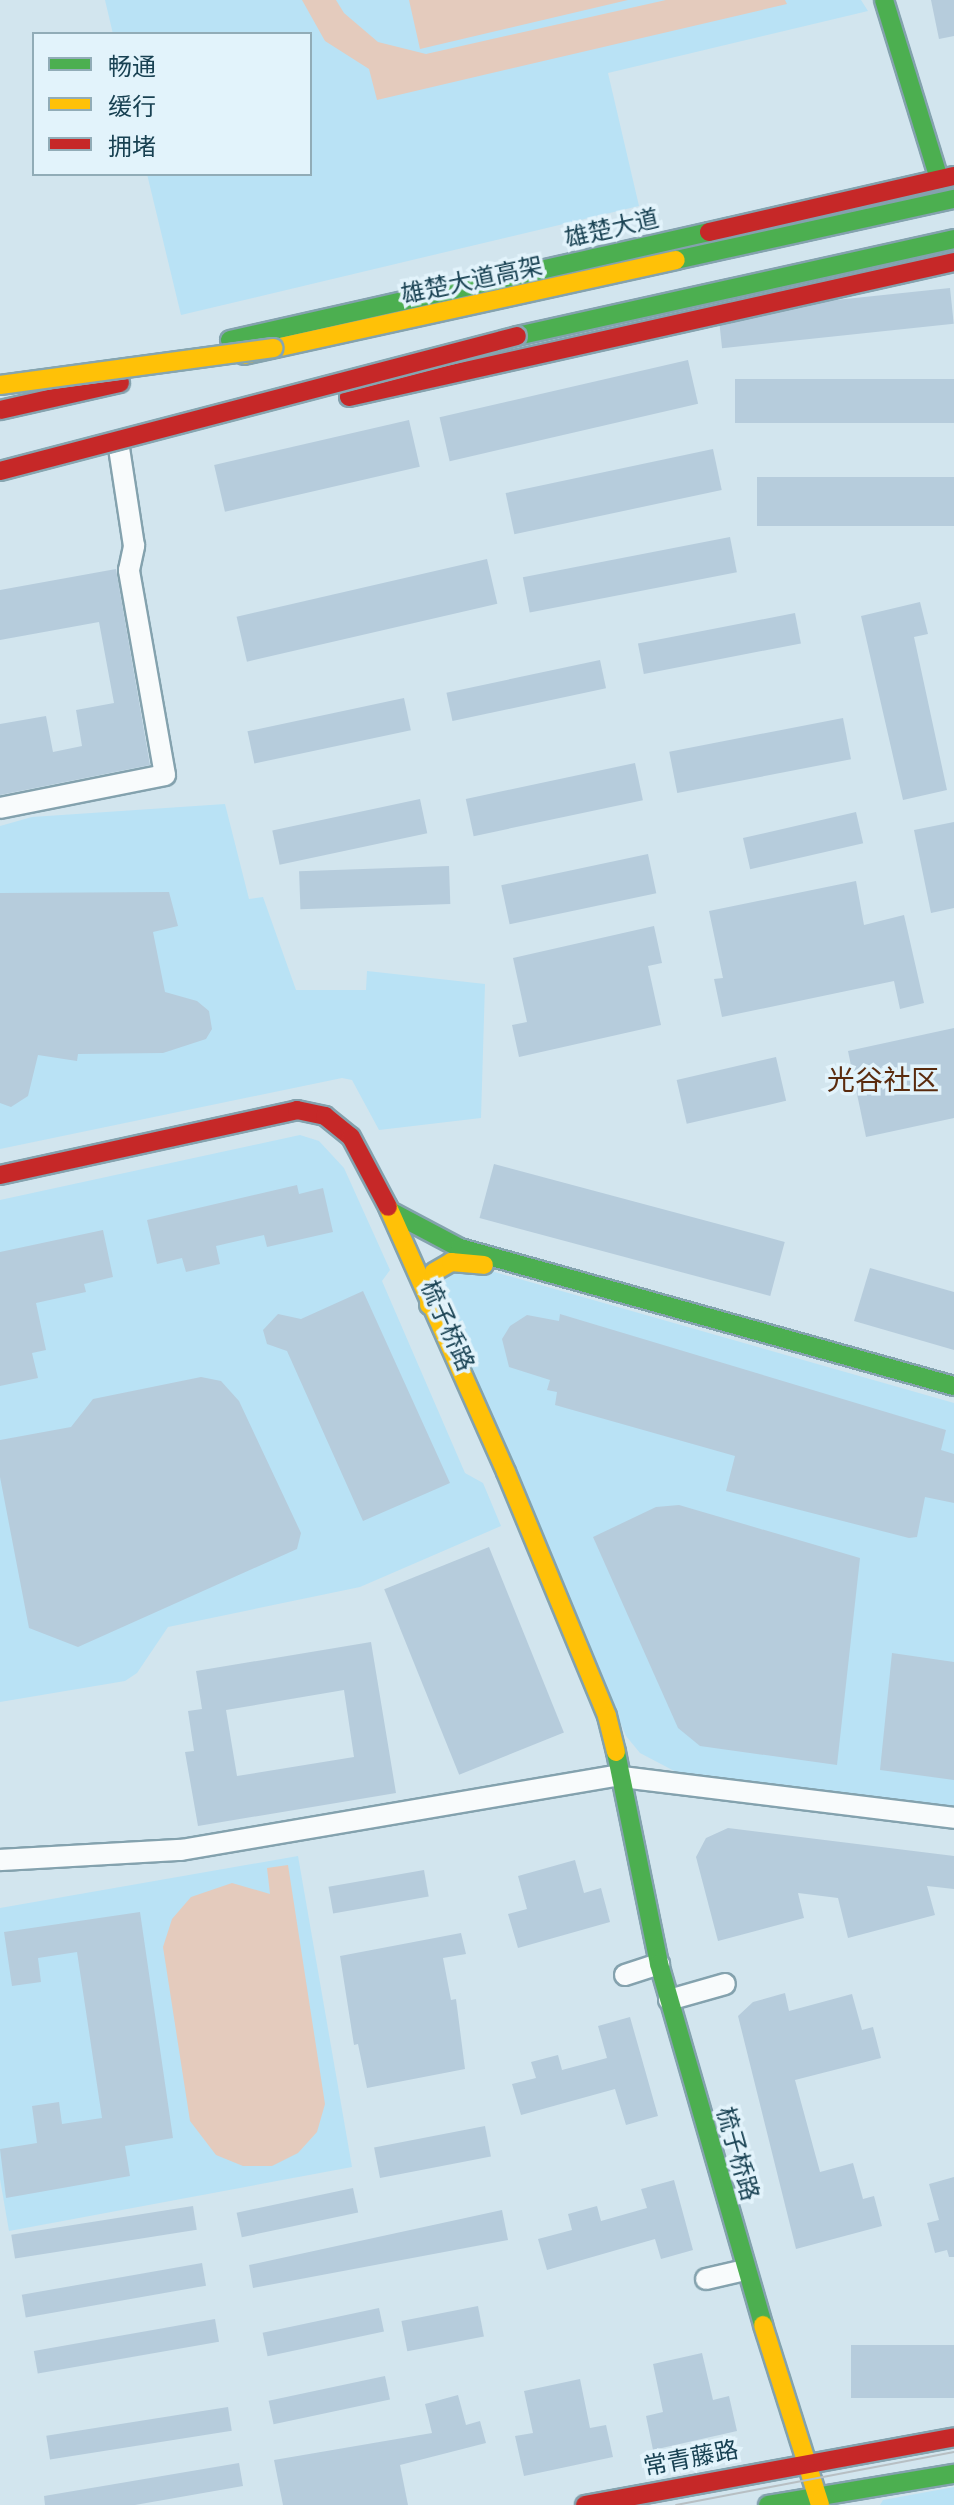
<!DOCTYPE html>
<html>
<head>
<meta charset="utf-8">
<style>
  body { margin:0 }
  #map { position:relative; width:954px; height:2505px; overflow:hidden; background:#d2e5ee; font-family:Signika,"Noto Sans SC",sans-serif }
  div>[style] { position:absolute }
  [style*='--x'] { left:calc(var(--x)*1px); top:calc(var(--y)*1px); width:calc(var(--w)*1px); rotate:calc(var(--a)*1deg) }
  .built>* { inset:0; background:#b9e2f5 }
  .green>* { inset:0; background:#e4cbbd }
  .building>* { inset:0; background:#b6ccdc; transform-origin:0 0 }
  .roads { filter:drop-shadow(2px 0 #84a2ae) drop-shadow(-2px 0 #84a2ae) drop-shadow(0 2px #84a2ae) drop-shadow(0 -2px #84a2ae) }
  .street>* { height:20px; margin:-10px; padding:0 10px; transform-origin:10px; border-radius:10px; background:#f8fbfc }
  .fast>* { height:18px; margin:-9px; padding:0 9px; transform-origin:9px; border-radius:9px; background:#4caf50 }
  .slow>* { height:18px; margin:-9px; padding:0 9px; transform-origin:9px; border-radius:9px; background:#ffc107 }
  .jam>* { height:18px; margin:-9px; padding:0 9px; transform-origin:9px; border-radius:9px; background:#c62828 }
  .tram>* { height:2px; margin:-1px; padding:0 1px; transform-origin:1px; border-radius:1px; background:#b7bfc3 }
  .bridges { filter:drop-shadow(2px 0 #86a5b0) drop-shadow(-2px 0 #86a5b0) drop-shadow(0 2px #86a5b0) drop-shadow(0 -2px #86a5b0) }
  .slow-bridge>* { height:18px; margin:-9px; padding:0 9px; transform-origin:9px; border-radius:9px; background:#ffc107 }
  .jam-bridge>* { height:18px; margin:-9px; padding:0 9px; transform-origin:9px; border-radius:9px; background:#c62828 }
  span { translate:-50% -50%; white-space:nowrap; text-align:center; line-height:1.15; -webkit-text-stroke:7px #e2f3fb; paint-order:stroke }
  .street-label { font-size:24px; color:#184152 }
  .quarter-label { font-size:28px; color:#5a2b0e }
  .legend { position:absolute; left:32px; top:32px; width:280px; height:144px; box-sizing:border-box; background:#e2f3fb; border:2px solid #91acb7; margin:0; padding:10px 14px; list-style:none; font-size:24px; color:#184152 }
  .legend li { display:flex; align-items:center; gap:16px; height:40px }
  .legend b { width:40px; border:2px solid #91acb7 }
</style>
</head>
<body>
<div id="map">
  <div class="built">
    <i style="clip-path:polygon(105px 0,861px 0,868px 11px,608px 73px,639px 206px,181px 315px,147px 174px,310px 174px,310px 34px,113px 34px)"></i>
    <i style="clip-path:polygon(225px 804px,249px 899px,263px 897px,296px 990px,366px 990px,367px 971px,485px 984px,481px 1118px,379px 1130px,352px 1080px,342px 1078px,0 1149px,0 826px,32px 817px)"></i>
    <i style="clip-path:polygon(300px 1135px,319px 1141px,344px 1168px,390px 1270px,382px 1281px,465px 1473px,483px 1483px,501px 1526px,360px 1587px,168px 1627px,137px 1673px,125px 1681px,0 1702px,0 1200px)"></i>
    <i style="clip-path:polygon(470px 1265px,954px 1403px,954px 1812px,680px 1774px,640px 1753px,626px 1736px,443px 1306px,440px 1281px)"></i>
    <i style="clip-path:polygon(298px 1856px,352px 2167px,9px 2231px,0 2179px,0 1908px)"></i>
    <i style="clip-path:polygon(954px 2487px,954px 2505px,880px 2505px,883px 2500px)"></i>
  </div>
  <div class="green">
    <i style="clip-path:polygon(302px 0,336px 0,344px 13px,378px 42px,426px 54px,666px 0,785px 0,787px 4px,377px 100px,369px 69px,325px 41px)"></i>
    <i style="clip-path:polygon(409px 0,628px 0,420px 49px)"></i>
    <i style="clip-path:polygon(288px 1865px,325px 2104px,317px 2132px,298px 2153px,272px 2166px,243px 2166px,216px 2155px,190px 2121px,163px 1947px,172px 1919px,191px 1897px,232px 1883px,270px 1894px,267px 1868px)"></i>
  </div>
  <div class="building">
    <i style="clip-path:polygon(931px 0,954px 0,954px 36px,939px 39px)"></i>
    <i style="left:950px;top:288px;width:36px;height:233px;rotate:84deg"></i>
    <i style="left:688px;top:360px;width:45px;height:255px;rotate:77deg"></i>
    <i style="left:954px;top:379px;width:44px;height:219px;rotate:90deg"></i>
    <i style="left:409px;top:420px;width:48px;height:200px;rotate:77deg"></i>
    <i style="left:713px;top:449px;width:42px;height:212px;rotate:78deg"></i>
    <i style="left:954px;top:477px;width:49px;height:197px;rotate:90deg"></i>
    <i style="left:730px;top:537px;width:36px;height:211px;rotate:79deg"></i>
    <i style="left:487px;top:559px;width:46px;height:257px;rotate:77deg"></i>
    <i style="clip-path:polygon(116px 569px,150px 765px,0 795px,0 724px,46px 716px,53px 752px,82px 746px,76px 710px,114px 703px,99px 622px,0 640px,0 590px)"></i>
    <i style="clip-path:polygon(920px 602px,928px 634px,914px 637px,947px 790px,903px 800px,861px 616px)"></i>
    <i style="left:795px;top:613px;width:31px;height:160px;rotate:79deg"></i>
    <i style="left:600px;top:660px;width:29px;height:157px;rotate:78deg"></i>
    <i style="left:404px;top:698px;width:33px;height:160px;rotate:78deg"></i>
    <i style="left:843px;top:718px;width:42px;height:177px;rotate:79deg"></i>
    <i style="left:635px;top:763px;width:38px;height:173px;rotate:78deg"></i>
    <i style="left:420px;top:799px;width:35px;height:151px;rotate:78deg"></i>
    <i style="left:856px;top:812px;width:32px;height:116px;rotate:77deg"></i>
    <i style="clip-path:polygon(954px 822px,954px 908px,931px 913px,914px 830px)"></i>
    <i style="left:648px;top:854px;width:40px;height:150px;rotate:78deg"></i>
    <i style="left:449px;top:866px;width:38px;height:150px;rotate:88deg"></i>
    <i style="clip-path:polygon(856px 881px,864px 925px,904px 915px,924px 1003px,900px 1009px,894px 981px,722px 1017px,714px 979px,723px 978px,709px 911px)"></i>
    <i style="clip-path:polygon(169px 892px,178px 926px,153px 932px,165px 992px,197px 1001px,209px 1011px,212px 1029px,206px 1039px,163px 1053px,78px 1054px,77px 1061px,38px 1055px,28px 1096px,11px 1107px,0 1103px,0 893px)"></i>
    <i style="clip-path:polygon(654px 926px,662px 963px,648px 966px,661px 1025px,519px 1057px,512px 1025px,527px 1022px,513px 958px)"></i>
    <i style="clip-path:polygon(954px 1028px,954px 1118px,866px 1137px,848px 1051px)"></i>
    <i style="left:776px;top:1057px;width:45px;height:102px;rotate:77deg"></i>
    <i style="left:494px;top:1164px;width:301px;height:56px;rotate:15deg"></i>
    <i style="clip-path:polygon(297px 1185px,299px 1194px,323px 1188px,333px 1232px,267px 1247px,264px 1235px,216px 1246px,220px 1264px,186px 1272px,182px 1258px,157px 1264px,147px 1220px)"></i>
    <i style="clip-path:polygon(103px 1230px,113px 1277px,84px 1284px,86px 1292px,36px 1303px,46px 1350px,32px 1353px,38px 1378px,0 1386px,0 1252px)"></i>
    <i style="clip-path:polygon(870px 1268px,954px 1292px,954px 1350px,854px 1321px)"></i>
    <i style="clip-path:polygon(363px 1291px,450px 1483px,363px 1521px,287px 1351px,267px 1344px,263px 1330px,278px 1314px,301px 1319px)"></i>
    <i style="clip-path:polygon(560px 1314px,946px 1430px,941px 1450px,954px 1454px,954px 1503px,925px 1497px,917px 1537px,909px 1538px,726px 1491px,735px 1456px,555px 1405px,557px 1392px,547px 1390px,550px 1380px,509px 1367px,502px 1339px,510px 1326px,527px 1315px,559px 1321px)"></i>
    <i style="clip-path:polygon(201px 1377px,221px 1381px,239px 1401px,301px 1533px,297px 1549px,78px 1647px,29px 1628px,0 1477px,0 1440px,71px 1427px,93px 1399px)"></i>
    <i style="clip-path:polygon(679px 1505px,860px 1558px,837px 1765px,700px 1746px,678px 1728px,593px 1537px,656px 1507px)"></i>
    <i style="left:489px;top:1547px;width:200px;height:113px;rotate:68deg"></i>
    <i style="clip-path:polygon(evenodd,371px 1642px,396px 1793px,198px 1826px,185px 1752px,194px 1751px,188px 1711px,202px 1709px,196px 1671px,371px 1642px,344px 1690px,354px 1757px,237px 1776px,226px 1710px,344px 1690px)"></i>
    <i style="clip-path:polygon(892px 1653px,954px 1662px,954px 1780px,880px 1770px)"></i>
    <i style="clip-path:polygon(728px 1828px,954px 1856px,954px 1889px,927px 1886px,935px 1915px,848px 1938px,838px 1898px,798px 1893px,804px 1918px,718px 1941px,696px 1857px,706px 1838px)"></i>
    <i style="clip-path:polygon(575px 1860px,584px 1893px,601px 1888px,610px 1922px,518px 1948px,508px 1914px,527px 1909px,518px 1876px)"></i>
    <i style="left:424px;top:1870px;width:27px;height:97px;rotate:80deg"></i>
    <i style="clip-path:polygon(140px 1912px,173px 2138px,125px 2146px,130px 2176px,6px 2198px,0 2149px,37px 2143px,32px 2106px,59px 2102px,62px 2124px,102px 2118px,77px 1952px,38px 1958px,41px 1982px,12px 1986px,4px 1932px)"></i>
    <i style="clip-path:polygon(461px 1933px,466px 1954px,443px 1958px,451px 2000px,456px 1999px,465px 2069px,367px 2088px,358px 2044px,354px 2045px,340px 1956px)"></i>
    <i style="clip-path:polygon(785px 1993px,789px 2011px,852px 1994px,862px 2030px,873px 2027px,881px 2058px,795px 2080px,820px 2172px,853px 2163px,863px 2199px,874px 2196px,882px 2226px,796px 2249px,738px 2016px,753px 2002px)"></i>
    <i style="clip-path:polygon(630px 2017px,658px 2116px,626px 2125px,615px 2089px,521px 2115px,512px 2084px,536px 2078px,531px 2062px,558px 2055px,562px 2070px,607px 2058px,598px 2026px)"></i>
    <i style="left:485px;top:2126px;width:31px;height:113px;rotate:79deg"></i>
    <i style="clip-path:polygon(954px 2177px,954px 2257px,949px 2257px,947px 2250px,935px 2253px,927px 2223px,939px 2220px,929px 2184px)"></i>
    <i style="clip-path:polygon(674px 2180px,693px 2250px,661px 2259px,655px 2239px,547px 2270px,538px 2239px,572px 2230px,568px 2214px,597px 2206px,601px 2221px,647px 2208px,641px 2189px)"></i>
    <i style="left:353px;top:2188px;width:25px;height:119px;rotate:78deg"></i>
    <i style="left:193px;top:2206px;width:24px;height:184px;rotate:81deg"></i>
    <i style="clip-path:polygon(502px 2210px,508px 2240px,253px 2288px,249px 2265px)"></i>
    <i style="left:202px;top:2263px;width:23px;height:183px;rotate:80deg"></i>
    <i style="left:478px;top:2306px;width:31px;height:78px;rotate:79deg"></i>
    <i style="left:379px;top:2308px;width:24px;height:119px;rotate:78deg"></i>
    <i style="left:215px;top:2319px;width:23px;height:184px;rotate:80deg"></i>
    <i style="left:954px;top:2345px;width:53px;height:103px;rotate:90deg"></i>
    <i style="clip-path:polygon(702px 2353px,713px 2400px,729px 2396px,737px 2431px,653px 2450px,646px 2416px,663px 2412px,653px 2364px)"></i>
    <i style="left:385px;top:2376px;width:24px;height:119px;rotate:78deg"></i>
    <i style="clip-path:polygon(580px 2379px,590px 2428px,606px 2425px,613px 2457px,524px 2476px,515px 2436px,533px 2433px,524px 2391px)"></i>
    <i style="clip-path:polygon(458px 2395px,466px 2425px,480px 2421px,486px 2443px,400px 2465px,408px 2505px,283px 2505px,274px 2460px,432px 2433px,425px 2404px)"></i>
    <i style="left:228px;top:2407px;width:24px;height:184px;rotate:81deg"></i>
    <i style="clip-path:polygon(239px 2463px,243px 2486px,135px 2505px,45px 2505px,44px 2496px)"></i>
  </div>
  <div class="roads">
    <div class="street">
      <i style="--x:0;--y:808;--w:168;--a:-11.3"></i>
      <i style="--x:165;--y:775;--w:208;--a:-100"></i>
      <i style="--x:129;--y:570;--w:25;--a:-78"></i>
      <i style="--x:134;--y:546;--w:99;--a:-98.7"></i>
      <i style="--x:0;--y:1860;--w:181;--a:-3.2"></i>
      <i style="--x:181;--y:1850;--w:439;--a:-9.7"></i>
      <i style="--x:614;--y:1776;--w:343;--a:7"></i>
      <i style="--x:625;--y:1975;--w:36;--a:-18"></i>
      <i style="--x:669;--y:2000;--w:58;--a:-15.9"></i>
      <i style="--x:706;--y:2279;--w:40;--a:-13"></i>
    </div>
    <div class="fast">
      <i style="--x:884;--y:0;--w:187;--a:72.9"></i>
      <i style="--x:676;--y:260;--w:285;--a:-12.4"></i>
      <i style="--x:517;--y:336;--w:448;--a:-12.5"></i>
      <i style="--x:230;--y:340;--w:491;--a:-12.7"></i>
      <i style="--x:390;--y:1211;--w:79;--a:27.9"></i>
      <i style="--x:460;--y:1248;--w:513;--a:15.61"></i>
      <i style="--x:616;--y:1752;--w:216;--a:78.5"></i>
      <i style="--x:659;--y:1964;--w:376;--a:73.9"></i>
      <i style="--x:768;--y:2505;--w:189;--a:-9.5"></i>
    </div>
    <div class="slow">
      <i style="--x:244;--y:355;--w:442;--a:-12.4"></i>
      <i style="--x:388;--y:1207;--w:290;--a:66"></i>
      <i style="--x:506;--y:1472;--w:264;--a:67.5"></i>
      <i style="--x:607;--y:1716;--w:37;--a:76"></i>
      <i style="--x:429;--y:1305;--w:33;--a:-81"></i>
      <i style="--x:434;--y:1272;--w:20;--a:-30"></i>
      <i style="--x:451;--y:1262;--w:33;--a:5"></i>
      <i style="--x:763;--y:2325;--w:189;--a:72.4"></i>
    </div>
    <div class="jam">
      <i style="--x:709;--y:232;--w:251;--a:-12.9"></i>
      <i style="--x:349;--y:397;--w:620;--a:-12.58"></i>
      <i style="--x:0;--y:410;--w:123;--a:-12.7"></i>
      <i style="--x:0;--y:1175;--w:304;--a:-12.3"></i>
      <i style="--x:297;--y:1110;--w:29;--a:12"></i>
      <i style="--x:325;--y:1116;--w:33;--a:39"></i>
      <i style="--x:351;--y:1137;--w:79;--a:62.1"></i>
      <i style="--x:585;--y:2505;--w:375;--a:-10.4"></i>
    </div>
  </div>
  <div class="tram">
    <i style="--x:676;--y:2505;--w:283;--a:-10.8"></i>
  </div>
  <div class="bridges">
    <div class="slow-bridge">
      <i style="--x:0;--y:385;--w:276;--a:-7.7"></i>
    </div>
    <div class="jam-bridge">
      <i style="--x:0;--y:471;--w:534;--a:-14.63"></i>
    </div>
  </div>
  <div class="street-label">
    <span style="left:612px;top:229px;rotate:-13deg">雄楚大道</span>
    <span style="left:472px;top:281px;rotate:-12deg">雄楚大道高架</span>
    <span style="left:447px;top:1326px;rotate:66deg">梳子桥路</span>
    <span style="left:737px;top:2154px;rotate:74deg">梳子桥路</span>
    <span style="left:691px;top:2459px;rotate:-11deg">常青藤路</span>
  </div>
  <div class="quarter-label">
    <span style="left:883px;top:1081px">光谷社区</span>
  </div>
  <ul class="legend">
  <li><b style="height:10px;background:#4caf50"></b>畅通</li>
  <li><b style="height:10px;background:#ffc107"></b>缓行</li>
  <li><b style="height:10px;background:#c62828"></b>拥堵</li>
  </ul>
</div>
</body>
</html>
